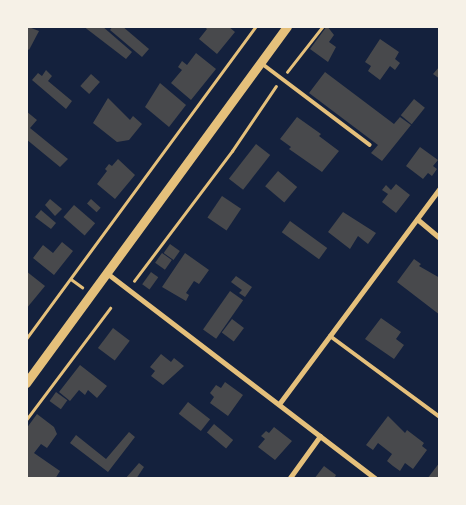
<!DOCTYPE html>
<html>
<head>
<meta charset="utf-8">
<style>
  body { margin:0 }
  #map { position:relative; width:466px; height:505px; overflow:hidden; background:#14213d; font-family:Lato,sans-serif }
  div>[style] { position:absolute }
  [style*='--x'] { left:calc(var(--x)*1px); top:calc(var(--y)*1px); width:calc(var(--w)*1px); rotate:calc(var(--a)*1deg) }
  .building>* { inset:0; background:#48494c; transform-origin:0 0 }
  .path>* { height:2.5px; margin:-1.25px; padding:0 1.25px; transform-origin:1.25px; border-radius:1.25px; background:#e5c07b }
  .service>* { height:4px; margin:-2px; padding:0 2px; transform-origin:2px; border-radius:2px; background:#e5c07b }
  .minor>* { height:5px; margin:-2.5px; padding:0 2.5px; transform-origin:2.5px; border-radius:2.5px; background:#e5c07b }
  .tertiary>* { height:9px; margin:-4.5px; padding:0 4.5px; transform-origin:4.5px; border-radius:4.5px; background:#e5c07b }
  span { translate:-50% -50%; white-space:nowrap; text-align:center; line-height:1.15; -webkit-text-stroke:4px #f6f1e7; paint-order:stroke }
  .frame { position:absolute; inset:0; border:28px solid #f6f1e7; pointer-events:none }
</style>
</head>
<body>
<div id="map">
  <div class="building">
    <i style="clip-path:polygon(26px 26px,39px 31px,29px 50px,26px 48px)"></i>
    <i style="clip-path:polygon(83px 26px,102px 26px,132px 52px,126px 59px)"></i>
    <i style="clip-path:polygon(113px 26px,122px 26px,149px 49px,142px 57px,110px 30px)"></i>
    <i style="clip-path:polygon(204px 26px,228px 26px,235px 32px,217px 54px,199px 39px,207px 29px)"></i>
    <i style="clip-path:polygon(327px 26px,334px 35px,329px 42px,336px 47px,328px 62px,310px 49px)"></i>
    <i style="clip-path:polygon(380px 39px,399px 52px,395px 59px,400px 63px,395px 70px,390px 66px,380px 80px,368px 71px,371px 66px,365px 62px)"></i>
    <i style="clip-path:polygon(196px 53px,216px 69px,191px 100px,171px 83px,182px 70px,178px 67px,182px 61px,187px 65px)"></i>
    <i style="clip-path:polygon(440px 66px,440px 79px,433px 74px)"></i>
    <i style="clip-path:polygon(46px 70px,52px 76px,48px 81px,72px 101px,66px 109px,32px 80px,38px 73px,42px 76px)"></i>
    <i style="clip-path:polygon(325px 72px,394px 124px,400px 117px,411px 125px,382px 161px,371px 153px,378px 145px,309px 93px)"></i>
    <i style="left:91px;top:74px;width:12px;height:16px;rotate:42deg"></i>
    <i style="clip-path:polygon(160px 83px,186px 105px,169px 127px,145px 107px)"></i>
    <i style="clip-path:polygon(108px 98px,130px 120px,133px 116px,142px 124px,129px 140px,117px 142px,93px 123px)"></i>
    <i style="left:414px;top:99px;width:14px;height:21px;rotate:39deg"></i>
    <i style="clip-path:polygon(26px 111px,37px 120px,30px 128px,68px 159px,60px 167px,26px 139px)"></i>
    <i style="clip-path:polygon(297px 117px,321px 134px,319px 136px,339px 151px,322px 172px,289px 149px,291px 147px,280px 139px)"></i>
    <i style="left:256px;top:144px;width:18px;height:44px;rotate:38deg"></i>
    <i style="clip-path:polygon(420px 147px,438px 160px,433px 166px,437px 169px,432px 176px,428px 173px,423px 179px,406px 166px)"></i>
    <i style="clip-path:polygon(118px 159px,135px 175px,115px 199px,97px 184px,107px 171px,105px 169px,109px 164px,112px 166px)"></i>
    <i style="left:278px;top:171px;width:25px;height:20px;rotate:40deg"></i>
    <i style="clip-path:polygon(396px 184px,410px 195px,396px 213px,382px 202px,388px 194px,382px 190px,386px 185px,391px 190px)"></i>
    <i style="left:222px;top:196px;width:23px;height:26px;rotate:34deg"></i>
    <i style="clip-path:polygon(50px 199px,62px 209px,55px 216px,45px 205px)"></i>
    <i style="left:91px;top:199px;width:13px;height:6px;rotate:42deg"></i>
    <i style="left:74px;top:205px;width:28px;height:16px;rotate:41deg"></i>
    <i style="clip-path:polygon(41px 210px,56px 223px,51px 229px,35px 217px)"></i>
    <i style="clip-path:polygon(343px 212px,376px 233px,368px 244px,358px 236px,350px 249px,328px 232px)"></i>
    <i style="left:290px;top:221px;width:46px;height:14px;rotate:36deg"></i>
    <i style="clip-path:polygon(62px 242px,73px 251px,54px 275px,33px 258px,43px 245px,53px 253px)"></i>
    <i style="left:170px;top:244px;width:12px;height:11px;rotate:35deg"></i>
    <i style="left:162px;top:253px;width:12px;height:12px;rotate:35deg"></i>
    <i style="clip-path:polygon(185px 253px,209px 270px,199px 284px,194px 281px,186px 293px,189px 295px,186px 301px,162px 287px)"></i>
    <i style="clip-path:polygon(414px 259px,421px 264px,419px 266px,440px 278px,440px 315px,397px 282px)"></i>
    <i style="clip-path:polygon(26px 271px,45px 286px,26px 309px)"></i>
    <i style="left:151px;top:272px;width:9px;height:15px;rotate:36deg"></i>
    <i style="clip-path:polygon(236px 276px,252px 287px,245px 297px,239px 293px,242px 290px,231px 282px)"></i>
    <i style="left:230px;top:291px;width:16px;height:47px;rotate:35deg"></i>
    <i style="clip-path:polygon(381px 318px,401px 332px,396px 339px,404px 345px,394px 359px,365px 339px)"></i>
    <i style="left:232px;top:319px;width:15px;height:17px;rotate:37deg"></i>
    <i style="left:113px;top:328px;width:21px;height:25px;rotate:37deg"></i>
    <i style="clip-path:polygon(161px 354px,171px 362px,174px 358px,184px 366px,163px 385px,151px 376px,155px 371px,150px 367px)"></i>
    <i style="clip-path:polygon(80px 365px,107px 386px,97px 398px,88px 390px,85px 395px,79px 390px,70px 401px,59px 392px)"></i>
    <i style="clip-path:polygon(225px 382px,243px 395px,228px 416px,210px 403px,214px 397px,210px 393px,216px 385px,221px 388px)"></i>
    <i style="left:56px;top:392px;width:14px;height:11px;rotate:36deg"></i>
    <i style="left:188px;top:402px;width:28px;height:15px;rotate:38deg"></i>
    <i style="clip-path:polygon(37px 414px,54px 427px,57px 434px,47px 448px,41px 444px,34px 453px,60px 471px,55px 479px,26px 479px,26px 429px)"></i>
    <i style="clip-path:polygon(388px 416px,405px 433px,407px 430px,424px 443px,422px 446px,427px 450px,413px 469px,405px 463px,400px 471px,393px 466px,387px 461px,392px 454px,378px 443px,373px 450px,366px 445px)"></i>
    <i style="left:214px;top:424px;width:25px;height:11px;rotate:40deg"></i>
    <i style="clip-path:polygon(274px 427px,292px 441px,275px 460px,258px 447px,265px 439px,261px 436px,266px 431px,269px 433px)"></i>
    <i style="clip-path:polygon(129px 432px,135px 437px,108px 472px,70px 443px,76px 435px,106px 459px)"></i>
    <i style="clip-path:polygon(440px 462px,440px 479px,427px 479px)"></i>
    <i style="clip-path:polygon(139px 463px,144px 467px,136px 479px,125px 479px)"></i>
    <i style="clip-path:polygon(324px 466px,336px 475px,334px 479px,314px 479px)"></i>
  </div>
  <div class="path">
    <i style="--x:287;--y:72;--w:58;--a:-52"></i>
    <i style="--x:71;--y:279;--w:14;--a:36"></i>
    <i style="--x:134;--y:281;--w:163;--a:-53"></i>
    <i style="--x:232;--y:151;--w:78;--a:-55.9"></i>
    <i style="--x:26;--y:339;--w:388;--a:-53.7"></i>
    <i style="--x:26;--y:420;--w:140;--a:-53.1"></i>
  </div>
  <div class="service">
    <i style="--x:261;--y:63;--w:136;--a:37"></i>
    <i style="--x:330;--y:336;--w:137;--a:36.4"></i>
  </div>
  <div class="minor">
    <i style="--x:417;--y:219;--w:30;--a:40"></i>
    <i style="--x:108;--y:274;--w:337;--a:37.4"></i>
    <i style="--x:279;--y:404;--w:269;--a:-53.3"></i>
    <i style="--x:289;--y:479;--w:53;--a:-54.2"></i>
  </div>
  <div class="tertiary">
    <i style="--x:26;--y:383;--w:442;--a:-53.8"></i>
  </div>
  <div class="frame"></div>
</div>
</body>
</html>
